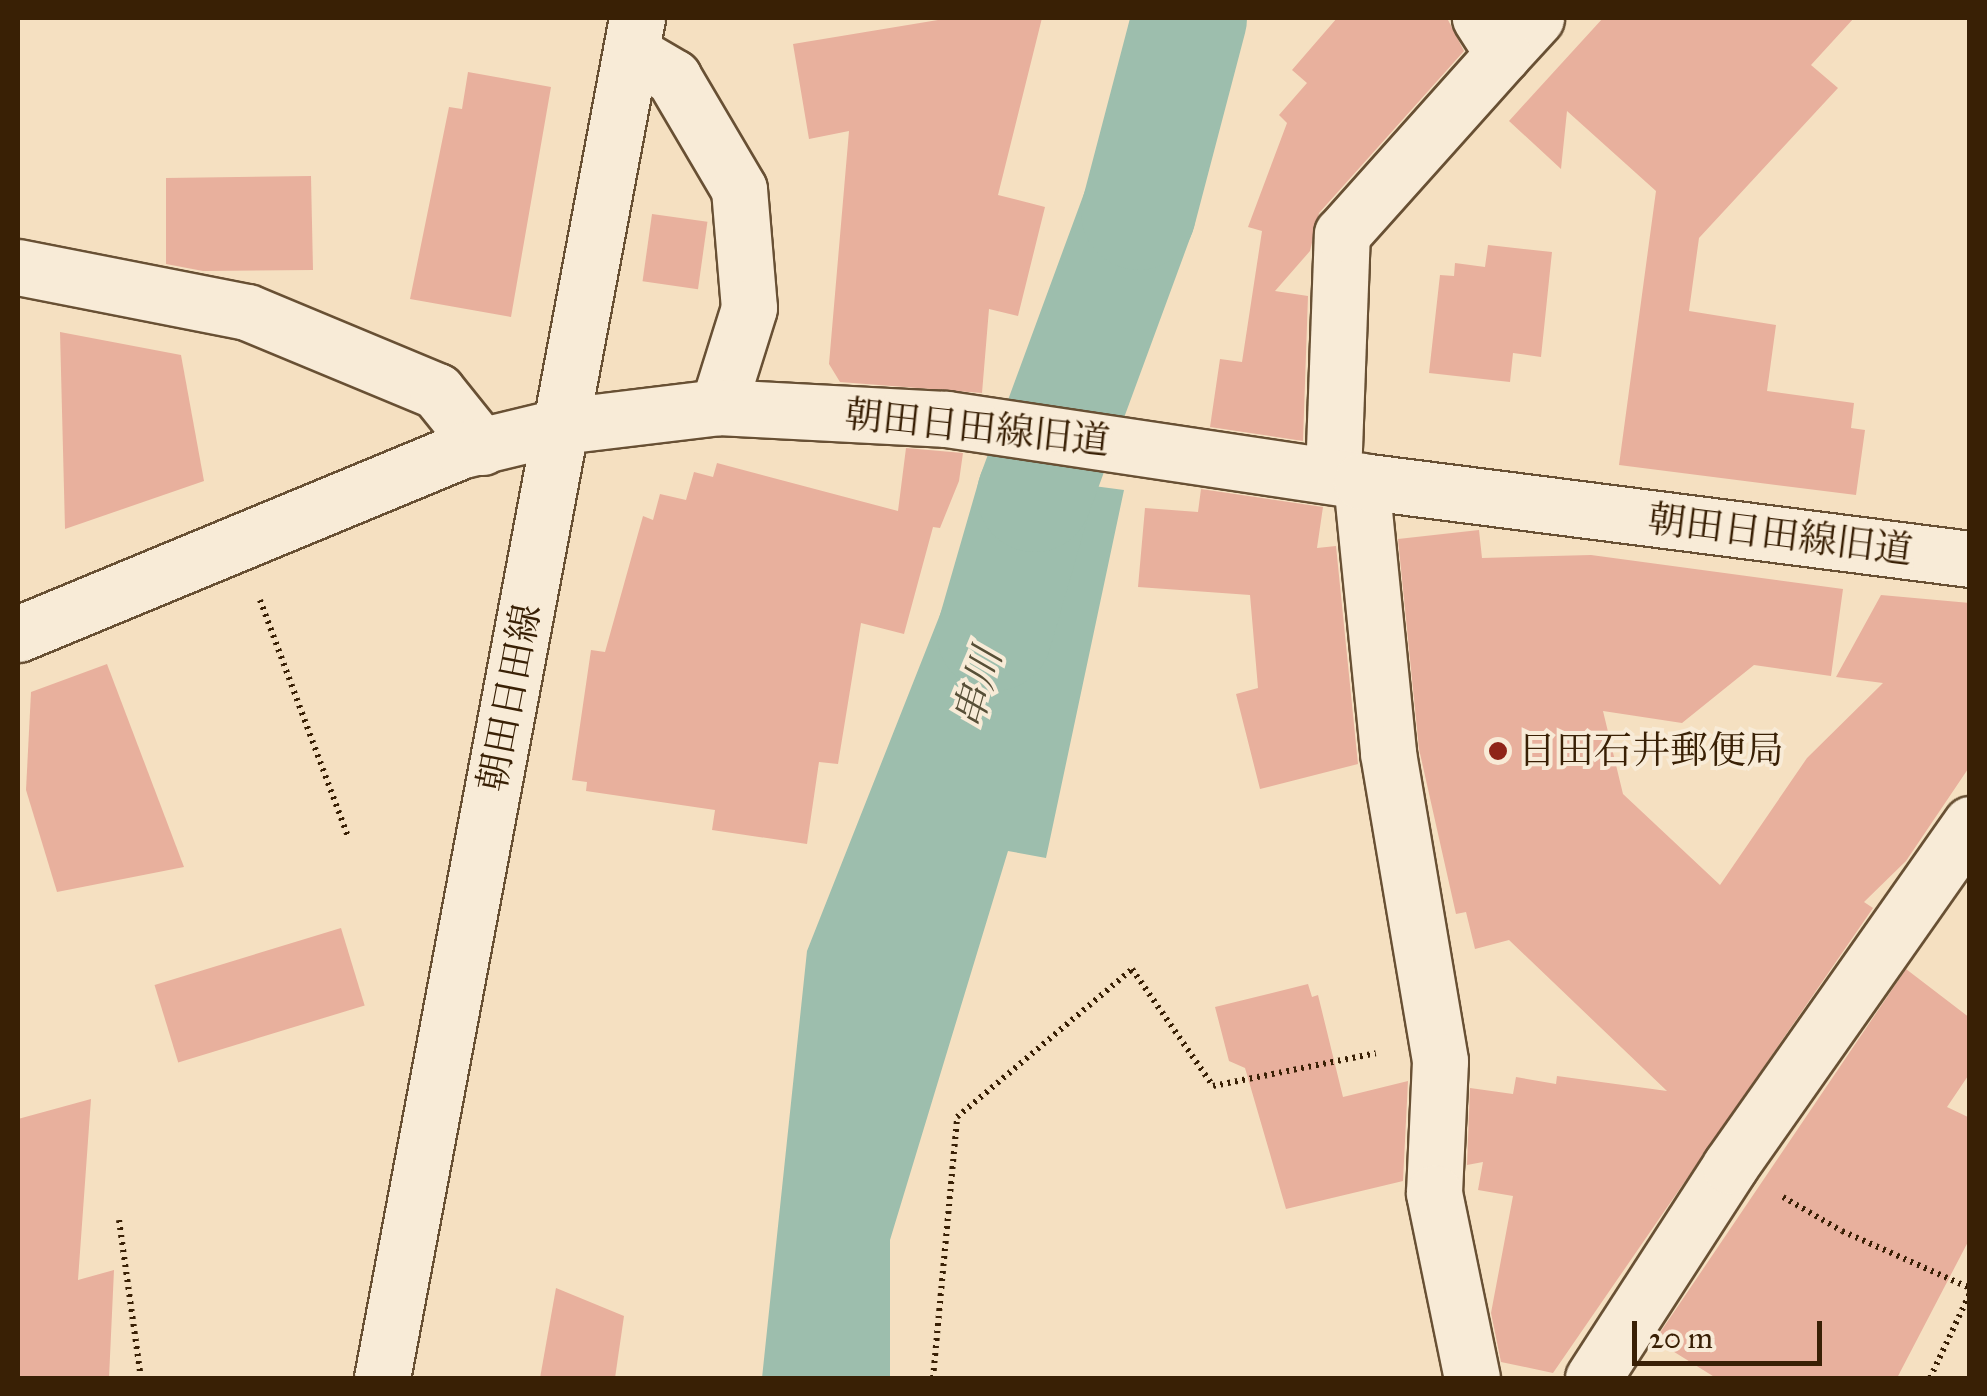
<!DOCTYPE html>
<html>
<head>
<meta charset="utf-8">
<style>
  body { margin:0 }
  #map { position:relative; width:1987px; height:1396px; overflow:hidden; background:#f5e0c1; font-family:"IM FELL Great Primer","Noto Serif JP",serif }
  div>[style] { position:absolute }
  [style*='--x'] { left:calc(var(--x)*1px); top:calc(var(--y)*1px); width:calc(var(--w)*1px); rotate:calc(var(--a)*1deg) }
  .water>* { inset:0; background:#9dbead }
  .river>* { height:115px; margin:-57.5px; padding:0 57.5px; transform-origin:57.5px; border-radius:57.5px; background:#9dbead }
  .building>* { inset:0; background:#e8b09d; transform-origin:0 0 }
  .path>* { height:6px; margin-top:-3px; transform-origin:0; background:repeating-linear-gradient(90deg,#392005 0 2.5px,transparent 0 7.5px) }
  .roads { filter:drop-shadow(2px 0 #685034) drop-shadow(-2px 0 #685034) drop-shadow(0 2px #685034) drop-shadow(0 -2px #685034) }
  .minor>* { height:55px; margin:-27.5px; padding:0 27.5px; transform-origin:27.5px; border-radius:27.5px; background:#f8ebd7 }
  .secondary>* { height:55px; margin:-27.5px; padding:0 27.5px; transform-origin:27.5px; border-radius:27.5px; background:#f8ebd7 }
  .dots>* { width:28px; height:28px; translate:-50% -50%; box-sizing:border-box; border:5px solid #f8ebd7; border-radius:50% }
  span { translate:-50% -50%; white-space:nowrap; text-align:center; line-height:1.15; -webkit-text-stroke:8px #f8ebd7; paint-order:stroke }
  .street-label { font-size:38px; color:#392005 }
  .poi-label { font-size:38px; color:#392005 }
  .left { translate:0 -50%; text-align:left }
  .water-label { font-size:40px; color:#574f37; font-style:italic }
  .frame { position:absolute; inset:0; border:20px solid #392005; pointer-events:none }
  .scale { position:absolute; left:1632px; top:1321px; width:190px; height:45px; box-sizing:border-box; border:5px solid #392005; border-top:0; padding-left:12px; font-size:30px; line-height:35px; white-space:nowrap; color:#392005; -webkit-text-stroke:8px #f8ebd7; paint-order:stroke }
</style>
</head>
<body>
<div id="map">
  <div class="water">
    <i style="clip-path:polygon(996px 473px,1124px 490px,1046px 858px,1008px 851px,890px 1240px,890px 1378px,762px 1378px,807px 951px)"></i>
  </div>
  <div class="river">
    <i style="--x:994;--y:633;--w:145;--a:-73.9"></i>
    <i style="--x:1034;--y:494;--w:301;--a:-69.8"></i>
    <i style="--x:1138;--y:212;--w:201;--a:-75.3"></i>
  </div>
  <div class="building">
    <i style="clip-path:polygon(950px 18px,1042px 18px,998px 195px,1045px 207px,1018px 316px,989px 309px,982px 393px,840px 382px,829px 364px,849px 131px,809px 139px,793px 44px)"></i>
    <i style="clip-path:polygon(1337px 18px,1447px 18px,1464px 51px,1319px 213px,1310px 251px,1275px 291px,1308px 296px,1303px 441px,1210px 427px,1220px 359px,1242px 362px,1262px 231px,1248px 227px,1287px 123px,1279px 115px,1307px 83px,1292px 70px)"></i>
    <i style="clip-path:polygon(1603px 18px,1854px 18px,1811px 65px,1838px 88px,1699px 238px,1689px 311px,1776px 325px,1767px 391px,1854px 403px,1851px 428px,1865px 430px,1856px 495px,1619px 465px,1656px 191px,1567px 111px,1561px 169px,1509px 121px)"></i>
    <i style="clip-path:polygon(468px 72px,551px 87px,511px 317px,410px 299px,449px 107px,462px 109px)"></i>
    <i style="clip-path:polygon(311px 176px,313px 270px,203px 271px,166px 264px,166px 178px)"></i>
    <i style="left:652px;top:214px;width:56px;height:68px;rotate:8deg"></i>
    <i style="clip-path:polygon(1488px 245px,1552px 252px,1541px 357px,1513px 353px,1510px 382px,1429px 373px,1440px 275px,1454px 276px,1455px 263px,1485px 267px)"></i>
    <i style="clip-path:polygon(60px 332px,181px 355px,204px 481px,65px 529px)"></i>
    <i style="clip-path:polygon(906px 448px,963px 453px,959px 481px,940px 528px,933px 527px,904px 634px,861px 623px,838px 764px,819px 762px,807px 844px,712px 830px,715px 810px,586px 791px,587px 782px,572px 780px,591px 650px,605px 652px,643px 516px,653px 520px,660px 494px,686px 500px,694px 472px,713px 477px,717px 463px,898px 511px)"></i>
    <i style="clip-path:polygon(1201px 489px,1323px 507px,1317px 548px,1336px 546px,1358px 764px,1260px 789px,1236px 694px,1258px 688px,1250px 595px,1138px 587px,1145px 508px,1198px 512px)"></i>
    <i style="clip-path:polygon(1479px 530px,1482px 558px,1591px 555px,1843px 589px,1831px 676px,1754px 665px,1682px 723px,1603px 711px,1623px 794px,1720px 885px,1807px 758px,1883px 683px,1836px 677px,1881px 595px,1970px 603px,1970px 766px,1906px 861px,1864px 902px,1873px 908px,1553px 1373px,1501px 1362px,1491px 1313px,1513px 1196px,1478px 1190px,1483px 1162px,1467px 1165px,1470px 1088px,1513px 1094px,1516px 1077px,1556px 1084px,1557px 1076px,1667px 1091px,1509px 940px,1475px 949px,1466px 912px,1456px 914px,1419px 749px,1398px 539px)"></i>
    <i style="clip-path:polygon(107px 664px,184px 867px,57px 892px,26px 790px,31px 692px)"></i>
    <i style="left:341px;top:928px;width:81px;height:195px;rotate:73deg"></i>
    <i style="clip-path:polygon(1906px 969px,1970px 1018px,1970px 1073px,1947px 1107px,1970px 1118px,1970px 1238px,1897px 1378px,1716px 1378px,1655px 1340px)"></i>
    <i style="clip-path:polygon(1308px 984px,1312px 997px,1318px 995px,1343px 1097px,1408px 1081px,1403px 1181px,1286px 1209px,1245px 1068px,1229px 1061px,1215px 1007px)"></i>
    <i style="clip-path:polygon(91px 1099px,78px 1280px,114px 1270px,109px 1378px,18px 1378px,18px 1119px)"></i>
    <i style="clip-path:polygon(556px 1288px,624px 1316px,615px 1378px,540px 1378px)"></i>
  </div>
  <div class="path">
    <i style="--x:260;--y:600;--w:253;--a:69.6"></i>
    <i style="--x:1783;--y:1197;--w:68;--a:30"></i>
    <i style="--x:1842;--y:1231;--w:140;--a:24"></i>
    <i style="--x:119;--y:1220;--w:160;--a:82.1"></i>
    <i style="--x:933;--y:1378;--w:262;--a:-84.7"></i>
    <i style="--x:957;--y:1117;--w:229;--a:-40.2"></i>
    <i style="--x:1132;--y:969;--w:142;--a:55.3"></i>
    <i style="--x:1213;--y:1086;--w:166;--a:-11.4"></i>
    <i style="--x:1930;--y:1378;--w:94;--a:-64.8"></i>
  </div>
  <div class="roads">
    <div class="minor">
      <i style="--x:632;--y:53;--w:48;--a:30.3"></i>
      <i style="--x:673;--y:77;--w:130;--a:59.5"></i>
      <i style="--x:739;--y:189;--w:119;--a:85.2"></i>
      <i style="--x:749;--y:308;--w:104;--a:107.4"></i>
      <i style="--x:1503;--y:54;--w:49;--a:-47.5"></i>
      <i style="--x:18;--y:267;--w:233;--a:11.1"></i>
      <i style="--x:247;--y:312;--w:206;--a:22.6"></i>
      <i style="--x:437;--y:391;--w:72;--a:51.2"></i>
      <i style="--x:1333;--y:476;--w:242;--a:-87.9"></i>
      <i style="--x:1342;--y:234;--w:241;--a:-48.2"></i>
      <i style="--x:1503;--y:54;--w:43;--a:-122.6"></i>
      <i style="--x:1361;--y:481;--w:273;--a:84.3"></i>
      <i style="--x:1388;--y:753;--w:312;--a:80.4"></i>
      <i style="--x:1440;--y:1061;--w:132;--a:92.6"></i>
      <i style="--x:1434;--y:1193;--w:189;--a:78.4"></i>
      <i style="--x:18;--y:634;--w:482;--a:-22.5"></i>
      <i style="--x:463;--y:450;--w:102;--a:-13.6"></i>
      <i style="--x:562;--y:426;--w:157;--a:-6.9"></i>
      <i style="--x:718;--y:407;--w:229;--a:3"></i>
      <i style="--x:947;--y:419;--w:419;--a:8.5"></i>
      <i style="--x:1361;--y:481;--w:614;--a:7.3"></i>
      <i style="--x:1593;--y:1378;--w:252;--a:-57.1"></i>
      <i style="--x:1730;--y:1166;--w:418;--a:-54.9"></i>
    </div>
    <div class="secondary">
      <i style="--x:382;--y:1378;--w:1384;--a:-79.38"></i>
    </div>
  </div>
  <div class="dots">
    <i style="left:1498px;top:751px;background:#8f2418"></i>
  </div>
  <div class="street-label">
    <span style="left:977px;top:428px;rotate:6deg">朝田日田線旧道</span>
    <span style="left:1780px;top:535px;rotate:7deg">朝田日田線旧道</span>
    <span style="left:510px;top:698px;rotate:-79deg">朝田日田線</span>
  </div>
  <div class="poi-label">
    <span class="left" style="left:1518px;top:751px">日田石井郵便局</span>
  </div>
  <div class="water-label">
    <span style="left:978px;top:688px;rotate:-74deg">串川</span>
  </div>
  <div class="frame"></div>
  <div class="scale">20 m</div>
</div>
</body>
</html>
